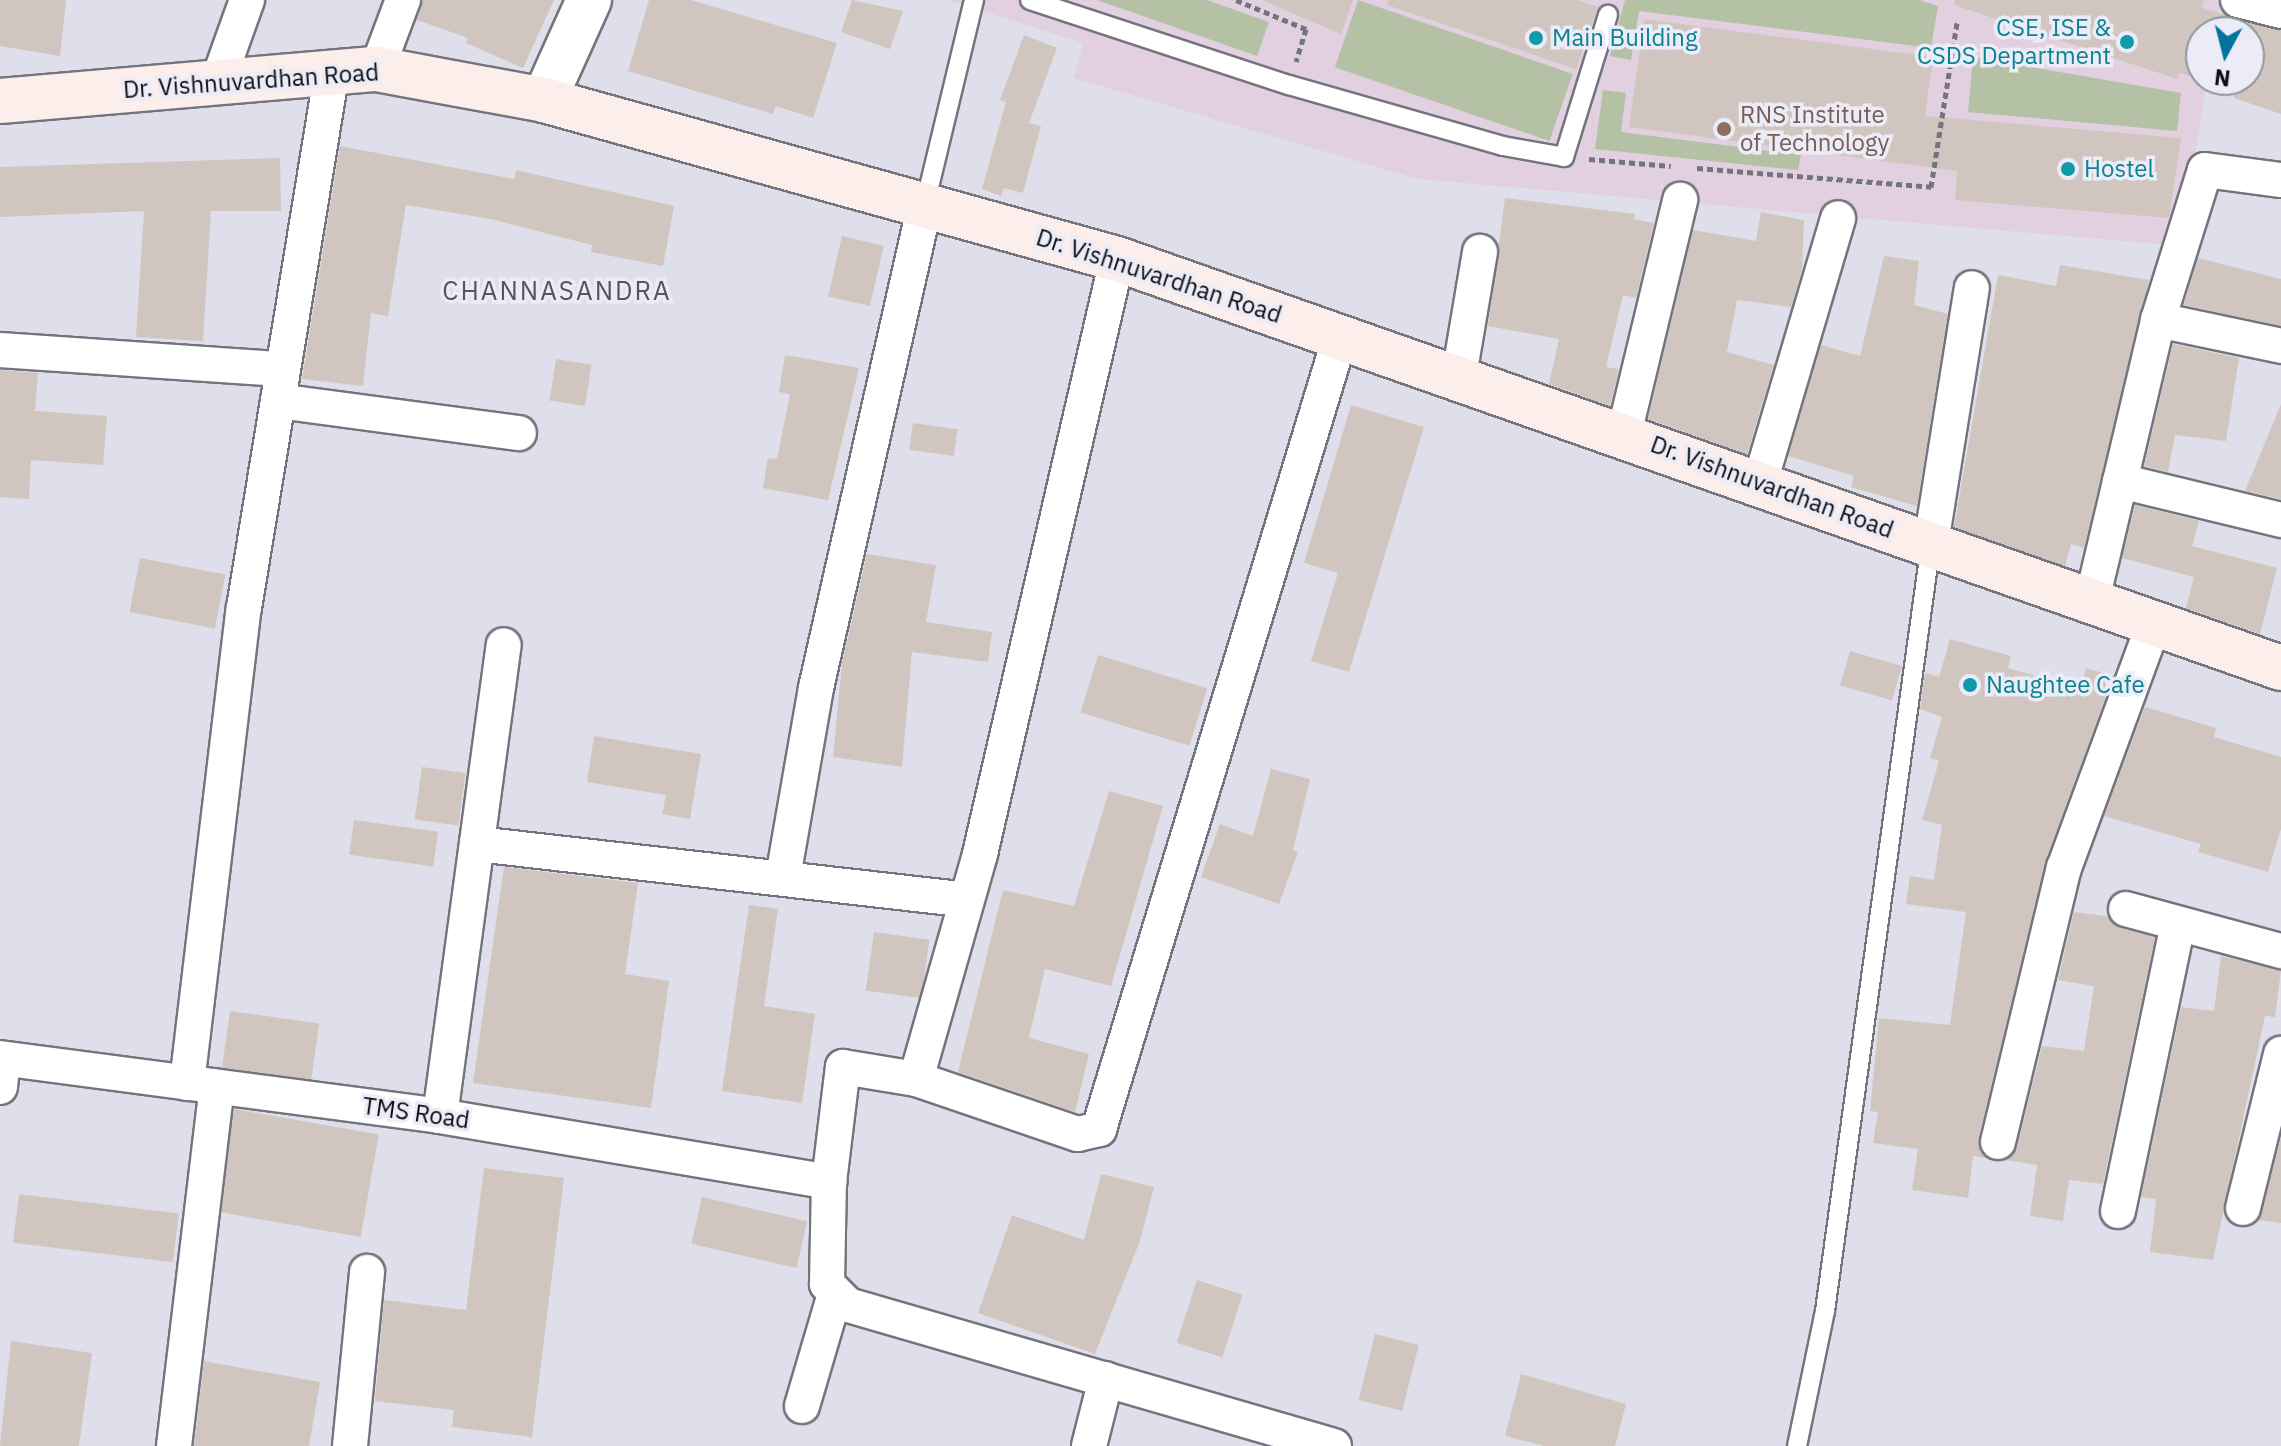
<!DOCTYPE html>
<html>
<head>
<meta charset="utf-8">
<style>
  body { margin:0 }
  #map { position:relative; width:2281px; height:1446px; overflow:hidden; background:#dedfea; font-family:"IBM Plex Sans",sans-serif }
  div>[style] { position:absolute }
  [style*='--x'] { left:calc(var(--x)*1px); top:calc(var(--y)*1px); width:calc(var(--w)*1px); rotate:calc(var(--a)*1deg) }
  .education>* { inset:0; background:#e2d0e0 }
  .green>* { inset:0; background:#b4c1a5; transform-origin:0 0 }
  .building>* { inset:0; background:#d0c6bf; transform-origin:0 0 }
  .path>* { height:5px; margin-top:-2.5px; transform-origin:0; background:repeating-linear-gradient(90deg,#74757c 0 6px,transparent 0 10px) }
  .roads { filter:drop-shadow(2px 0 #73747d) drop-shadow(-2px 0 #73747d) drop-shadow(0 2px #73747d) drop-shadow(0 -2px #73747d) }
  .service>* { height:18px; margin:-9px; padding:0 9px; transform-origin:9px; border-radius:9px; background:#fff }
  .minor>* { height:34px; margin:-17px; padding:0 17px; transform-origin:17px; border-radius:17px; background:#fff }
  .tertiary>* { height:44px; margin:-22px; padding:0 22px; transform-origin:22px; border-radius:22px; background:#fff }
  .secondary>* { height:44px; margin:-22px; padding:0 22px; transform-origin:22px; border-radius:22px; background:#fbeeeb }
  .dots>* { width:22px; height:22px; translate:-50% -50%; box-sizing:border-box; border:4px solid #ebecf7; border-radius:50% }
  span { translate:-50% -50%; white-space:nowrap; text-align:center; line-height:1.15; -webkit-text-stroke:7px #ebecf7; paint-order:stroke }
  .culture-label { font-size:24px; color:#0d838f }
  .right { translate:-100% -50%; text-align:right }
  .left { translate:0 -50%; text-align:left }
  .street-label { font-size:24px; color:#0d0e11 }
  .education-label { font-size:24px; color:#785e54 }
  .neighbourhood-label { font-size:26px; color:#54555e; letter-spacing:2px }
  .north { position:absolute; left:2185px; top:16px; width:80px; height:80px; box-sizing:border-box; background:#ebecf7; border:2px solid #92939b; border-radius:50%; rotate:187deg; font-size:22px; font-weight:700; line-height:32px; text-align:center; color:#0d0e11 }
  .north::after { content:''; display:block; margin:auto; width:28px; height:36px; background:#01749e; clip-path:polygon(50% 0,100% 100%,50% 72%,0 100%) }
</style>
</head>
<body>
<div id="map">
  <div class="education">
    <i style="clip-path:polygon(948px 0,2220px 0,2215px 32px,2201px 32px,2201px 80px,2207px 80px,2180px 246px,1418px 179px,1074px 78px,1083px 43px)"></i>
  </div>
  <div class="green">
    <i style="clip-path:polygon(1097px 0,1207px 0,1269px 22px,1257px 56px)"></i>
    <i style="left:1358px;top:0;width:227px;height:71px;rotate:19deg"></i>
    <i style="clip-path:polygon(1625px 0,1919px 0,1938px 6px,1931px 48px,1639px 11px,1631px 60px,1610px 56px)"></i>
    <i style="clip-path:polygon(1973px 57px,2181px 93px,2177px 131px,1968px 112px)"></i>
    <i style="clip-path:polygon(1603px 90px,1626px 93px,1621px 132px,1801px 155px,1798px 170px,1595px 149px)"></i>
  </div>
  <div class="building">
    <i style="clip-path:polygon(0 0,66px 0,60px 56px,0 46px)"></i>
    <i style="clip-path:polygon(423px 0,554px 0,523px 68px,466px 43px,468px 38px,417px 20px)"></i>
    <i style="clip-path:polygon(649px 0,691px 0,837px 43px,813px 118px,776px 106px,773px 114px,628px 71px)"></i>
    <i style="clip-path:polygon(852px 0,903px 11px,890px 49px,841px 32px)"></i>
    <i style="clip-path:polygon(1262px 0,1353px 0,1341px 34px)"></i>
    <i style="clip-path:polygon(1388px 0,1577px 0,1598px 7px,1576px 69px,1387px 5px)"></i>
    <i style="clip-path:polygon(1955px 0,2204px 0,2202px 8px,2281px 30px,2281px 114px,2234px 98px,2237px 86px,2209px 80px,2249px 80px,2249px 32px,2201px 32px,2201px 78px,2179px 73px,2177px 79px,1954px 5px)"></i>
    <i style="clip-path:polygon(1644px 19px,1933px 57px,1925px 116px,2181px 138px,2169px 218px,1955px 200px,1957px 171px,1629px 127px)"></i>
    <i style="clip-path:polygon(1024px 35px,1057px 48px,1029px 123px,1041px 126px,1023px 193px,1004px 188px,1001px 196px,982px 189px,1006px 102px,1000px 100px)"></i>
    <i style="clip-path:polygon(340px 146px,514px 179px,516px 170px,674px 206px,663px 266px,591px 252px,592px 245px,491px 219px,406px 205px,388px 316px,371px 313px,363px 386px,302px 379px)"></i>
    <i style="clip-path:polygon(280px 158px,281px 211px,211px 211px,203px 341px,136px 337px,144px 211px,0 217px,0 167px)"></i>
    <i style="clip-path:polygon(1505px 198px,1635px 214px,1634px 219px,1654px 223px,1636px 298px,1623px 295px,1606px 367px,1619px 369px,1610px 406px,1549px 384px,1559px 339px,1488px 326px)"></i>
    <i style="clip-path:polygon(1761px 212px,1804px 220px,1802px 269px,1791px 307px,1737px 300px,1727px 352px,1774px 365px,1747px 454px,1648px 419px,1693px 230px,1756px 241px)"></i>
    <i style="left:842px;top:236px;width:43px;height:62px;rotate:13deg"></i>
    <i style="clip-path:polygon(1884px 256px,1919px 261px,1914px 305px,1948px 314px,1917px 506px,1851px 487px,1854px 476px,1788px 456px,1821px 345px,1860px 356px)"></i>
    <i style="clip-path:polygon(2198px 258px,2281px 279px,2281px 326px,2184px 305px)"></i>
    <i style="clip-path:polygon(2060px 265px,2149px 280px,2084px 548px,2071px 544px,2065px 566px,1954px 527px,1998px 275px,2056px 286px)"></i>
    <i style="clip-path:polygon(2173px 344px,2239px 358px,2226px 441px,2175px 435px,2168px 472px,2144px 466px)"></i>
    <i style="clip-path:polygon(785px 355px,859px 368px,828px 500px,763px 488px,768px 458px,777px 459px,790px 394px,779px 392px)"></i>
    <i style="left:556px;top:359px;width:36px;height:42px;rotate:9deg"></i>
    <i style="clip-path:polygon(0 370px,38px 373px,35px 411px,107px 416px,103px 465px,31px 460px,29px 499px,0 497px)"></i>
    <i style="clip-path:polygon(2281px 404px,2281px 499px,2245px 491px)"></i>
    <i style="clip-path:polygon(1351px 405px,1424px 427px,1349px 672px,1311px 661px,1338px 573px,1304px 563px)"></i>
    <i style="left:913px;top:423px;width:45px;height:27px;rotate:8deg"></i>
    <i style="clip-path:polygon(2135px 505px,2199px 521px,2192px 546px,2277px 568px,2260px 634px,2186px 608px,2194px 577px,2122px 558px)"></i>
    <i style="clip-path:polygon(867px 554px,936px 565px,926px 622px,992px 632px,988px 662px,912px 652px,902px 767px,833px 757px,842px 664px)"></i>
    <i style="left:140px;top:558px;width:87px;height:55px;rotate:11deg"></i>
    <i style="clip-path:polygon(1950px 639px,2011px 656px,2008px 668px,2080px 689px,2086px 668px,2113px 676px,2045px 863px,1979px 1137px,1986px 1158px,1973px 1156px,1968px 1198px,1912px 1190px,1918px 1149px,1873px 1143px,1878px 1112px,1870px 1111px,1879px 1018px,1950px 1025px,1966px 912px,1906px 904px,1910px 876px,1934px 880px,1942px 825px,1922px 820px,1939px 761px,1930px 758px,1942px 717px,1920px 709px,1925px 673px,1939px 677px)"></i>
    <i style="left:1850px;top:651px;width:54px;height:36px;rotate:16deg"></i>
    <i style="left:1098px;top:655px;width:114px;height:60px;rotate:17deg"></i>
    <i style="clip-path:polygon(2145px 707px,2216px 728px,2214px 737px,2281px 757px,2281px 829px,2268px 872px,2198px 852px,2201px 844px,2104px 816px)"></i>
    <i style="clip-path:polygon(594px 736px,701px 754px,690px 819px,662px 814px,666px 795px,587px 782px)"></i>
    <i style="left:422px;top:767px;width:44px;height:53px;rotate:8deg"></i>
    <i style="clip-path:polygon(1271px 769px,1310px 779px,1293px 850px,1298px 852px,1279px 904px,1201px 877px,1220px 824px,1253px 836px)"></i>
    <i style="clip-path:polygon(1109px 791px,1163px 806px,1111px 986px,1045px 969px,1029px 1038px,1089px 1054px,1075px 1112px,958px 1072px,1003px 890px,1074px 906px)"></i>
    <i style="left:354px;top:820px;width:85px;height:35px;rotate:8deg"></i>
    <i style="clip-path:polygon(504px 867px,638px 883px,625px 974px,669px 981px,651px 1108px,473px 1083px)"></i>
    <i style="clip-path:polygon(749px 905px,778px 909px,764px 1006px,815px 1014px,802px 1103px,722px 1091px)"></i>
    <i style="clip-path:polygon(2074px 912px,2105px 916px,2155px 938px,2103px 1184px,2069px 1180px,2063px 1221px,2030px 1216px,2037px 1165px,2005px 1160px,2017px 1147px,2042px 1046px,2084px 1051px,2094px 986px,2058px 980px)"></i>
    <i style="left:874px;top:932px;width:56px;height:59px;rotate:8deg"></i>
    <i style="clip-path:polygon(2221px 956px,2281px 970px,2275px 1017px,2265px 1016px,2213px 1260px,2150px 1252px,2156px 1199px,2141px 1197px,2181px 1007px,2214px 1011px)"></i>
    <i style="left:230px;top:1011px;width:90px;height:57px;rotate:8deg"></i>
    <i style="left:234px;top:1109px;width:147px;height:104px;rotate:10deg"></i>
    <i style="clip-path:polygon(2281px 1137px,2281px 1223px,2259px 1220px)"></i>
    <i style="clip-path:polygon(484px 1168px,564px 1178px,532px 1437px,452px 1427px,454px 1410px,375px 1401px,384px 1300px,466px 1310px)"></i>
    <i style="clip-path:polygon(1101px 1174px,1154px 1187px,1140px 1241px,1095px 1354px,978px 1313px,1012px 1215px,1084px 1240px)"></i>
    <i style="left:19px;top:1194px;width:161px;height:49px;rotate:7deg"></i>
    <i style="left:702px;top:1197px;width:108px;height:48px;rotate:13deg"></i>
    <i style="left:1197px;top:1280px;width:48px;height:66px;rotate:18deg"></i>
    <i style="left:1375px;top:1334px;width:45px;height:68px;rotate:14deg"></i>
    <i style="clip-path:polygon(11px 1341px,92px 1353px,79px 1446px,0 1446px)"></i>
    <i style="clip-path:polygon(204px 1361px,320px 1382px,309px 1446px,194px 1446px)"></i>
    <i style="clip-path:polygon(1521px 1374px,1626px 1404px,1615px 1446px,1544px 1446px,1505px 1436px)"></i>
  </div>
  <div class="path">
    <i style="--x:1236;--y:0;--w:76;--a:22.5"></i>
    <i style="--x:1306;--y:29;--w:34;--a:107"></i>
    <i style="--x:1589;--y:159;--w:82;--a:4.9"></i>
    <i style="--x:1697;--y:168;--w:235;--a:4.6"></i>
    <i style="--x:1931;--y:187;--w:167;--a:-81"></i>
  </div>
  <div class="roads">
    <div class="service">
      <i style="--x:1030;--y:0;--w:273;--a:18.2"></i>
      <i style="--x:1289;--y:85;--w:223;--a:15.9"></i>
      <i style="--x:1503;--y:146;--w:62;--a:10.2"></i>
      <i style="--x:1564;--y:157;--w:149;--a:-72.8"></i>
      <i style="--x:925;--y:204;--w:210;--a:-76.5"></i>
      <i style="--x:1797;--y:1446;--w:138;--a:-78.3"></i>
      <i style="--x:1825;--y:1311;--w:775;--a:-82.14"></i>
    </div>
    <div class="minor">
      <i style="--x:2238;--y:0;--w:44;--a:14.3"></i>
      <i style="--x:377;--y:69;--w:74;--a:-69.4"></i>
      <i style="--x:218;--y:81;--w:86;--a:-70.3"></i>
      <i style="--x:2158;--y:320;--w:126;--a:11.9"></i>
      <i style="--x:0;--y:350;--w:283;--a:3.9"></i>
      <i style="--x:1459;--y:376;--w:126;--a:-80.4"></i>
      <i style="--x:278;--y:401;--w:243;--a:7.6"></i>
      <i style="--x:1624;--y:434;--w:241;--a:-76.5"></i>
      <i style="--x:2120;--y:481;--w:166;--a:13.6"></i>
      <i style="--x:1760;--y:482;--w:275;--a:-73.5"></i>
      <i style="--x:1931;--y:543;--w:258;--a:-80.9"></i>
      <i style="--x:2092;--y:600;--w:288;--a:-76.7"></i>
      <i style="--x:2158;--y:320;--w:157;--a:-72.6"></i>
      <i style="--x:2205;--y:170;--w:77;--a:7.5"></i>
      <i style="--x:477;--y:844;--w:492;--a:6.5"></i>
      <i style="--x:783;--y:877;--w:192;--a:-80.1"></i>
      <i style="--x:816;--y:688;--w:496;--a:-77.3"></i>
      <i style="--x:2126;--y:909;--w:161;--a:15.2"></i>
      <i style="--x:0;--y:1058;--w:444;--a:7.5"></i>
      <i style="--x:440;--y:1116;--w:395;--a:9.6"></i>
      <i style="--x:916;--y:1079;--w:234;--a:-74.1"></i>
      <i style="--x:980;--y:854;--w:611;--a:-77.03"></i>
      <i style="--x:187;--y:1083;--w:478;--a:-83.2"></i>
      <i style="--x:244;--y:608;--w:544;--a:-80.69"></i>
      <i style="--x:0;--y:1087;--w:28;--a:-84"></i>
      <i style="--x:440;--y:1116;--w:475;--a:-82.3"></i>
      <i style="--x:1998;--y:1142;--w:282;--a:-76.5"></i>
      <i style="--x:2064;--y:868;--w:261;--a:-69.8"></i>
      <i style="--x:2243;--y:1208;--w:159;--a:-76.1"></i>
      <i style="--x:2118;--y:1211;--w:293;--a:-78.2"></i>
      <i style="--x:802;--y:1406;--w:114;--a:-73.6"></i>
      <i style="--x:174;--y:1446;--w:362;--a:-83.2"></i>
      <i style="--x:350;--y:1446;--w:175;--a:-84.4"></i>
      <i style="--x:1089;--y:1446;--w:69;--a:-75.8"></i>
      <i style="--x:1334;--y:1446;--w:506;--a:-163.82"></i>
      <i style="--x:848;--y:1305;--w:30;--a:-135"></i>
      <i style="--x:827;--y:1284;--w:102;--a:-88.9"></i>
      <i style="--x:829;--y:1182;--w:116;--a:-83.1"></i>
      <i style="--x:843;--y:1067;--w:74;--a:9.3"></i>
      <i style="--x:916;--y:1079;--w:171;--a:18.8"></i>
      <i style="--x:1078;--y:1134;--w:22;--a:-13"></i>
      <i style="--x:1099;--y:1129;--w:831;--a:-73.07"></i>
    </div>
    <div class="tertiary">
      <i style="--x:544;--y:100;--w:110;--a:-65.8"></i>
    </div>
    <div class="secondary">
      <i style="--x:0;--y:101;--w:378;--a:-4.9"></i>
      <i style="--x:377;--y:69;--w:170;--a:10.5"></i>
      <i style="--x:544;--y:100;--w:595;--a:15.51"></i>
      <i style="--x:1117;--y:259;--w:1234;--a:19.36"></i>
    </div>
  </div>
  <div class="dots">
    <i style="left:1536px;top:38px;background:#0f9aa8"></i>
    <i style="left:2127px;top:42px;background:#0f9aa8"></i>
    <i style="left:1724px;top:129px;background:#8d6e63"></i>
    <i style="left:2068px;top:169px;background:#0f9aa8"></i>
    <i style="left:1970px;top:685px;background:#0f9aa8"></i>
  </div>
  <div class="culture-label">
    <span class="right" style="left:2111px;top:42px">CSE, ISE &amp;<br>CSDS Department</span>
    <span class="left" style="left:1552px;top:38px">Main Building</span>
    <span class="left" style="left:2084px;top:169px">Hostel</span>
    <span class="left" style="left:1986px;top:685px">Naughtee Cafe</span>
  </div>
  <div class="street-label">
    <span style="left:251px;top:81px;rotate:-4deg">Dr. Vishnuvardhan Road</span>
    <span style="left:1159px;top:276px;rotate:18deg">Dr. Vishnuvardhan Road</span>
    <span style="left:1772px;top:487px;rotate:20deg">Dr. Vishnuvardhan Road</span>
    <span style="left:416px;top:1113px;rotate:8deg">TMS Road</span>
  </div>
  <div class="education-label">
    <span class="left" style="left:1740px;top:129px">RNS Institute<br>of Technology</span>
  </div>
  <div class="neighbourhood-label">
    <span style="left:557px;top:291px">CHANNASANDRA</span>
  </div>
  <div class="north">N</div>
</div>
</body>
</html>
